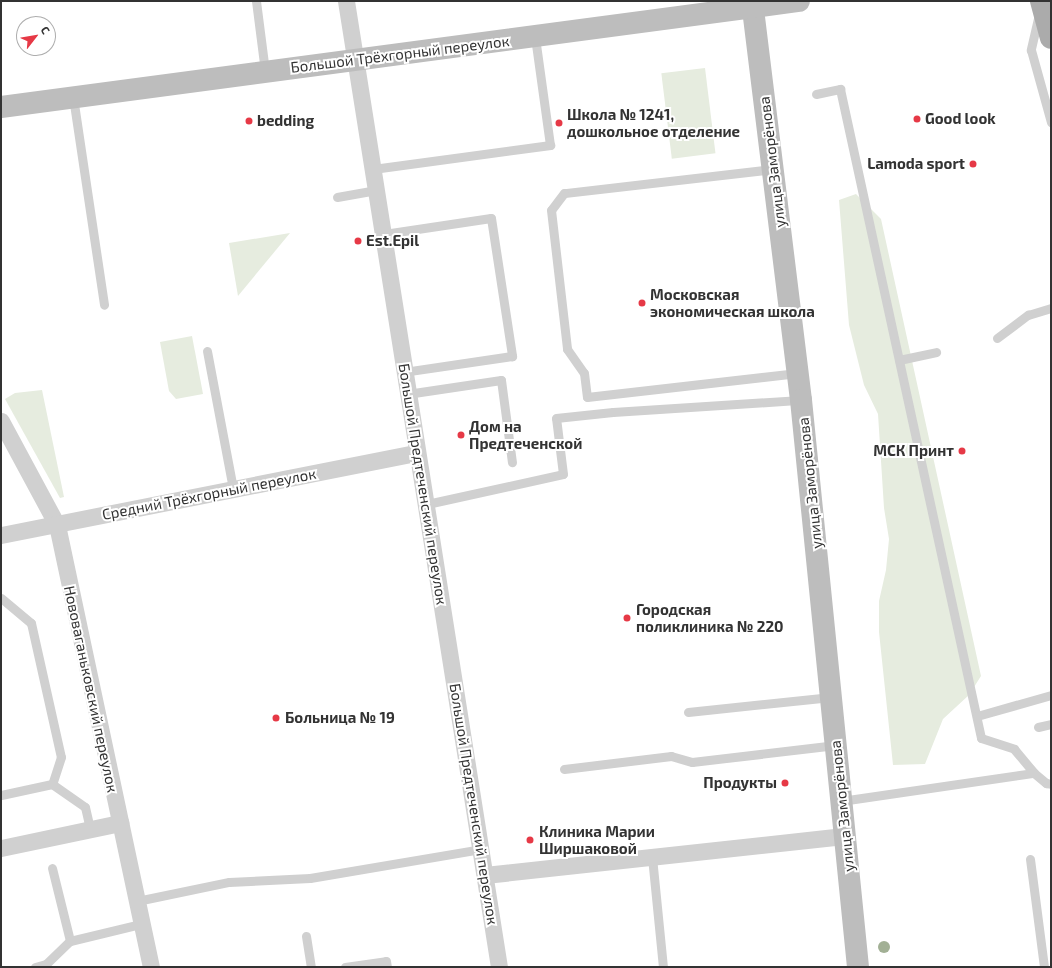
<!DOCTYPE html>
<html>
<head>
<meta charset="utf-8">
<style>
  body { margin:0 }
  #map { position:relative; width:1052px; height:968px; overflow:hidden; background:#fff; font-family:"Exo 2",sans-serif }
  div>[style] { position:absolute }
  [style*='--x'] { left:calc(var(--x)*1px); top:calc(var(--y)*1px); width:calc(var(--w)*1px); rotate:calc(var(--a)*1deg) }
  .green>* { inset:0; background:#e6ecdf; transform-origin:0 0 }
  .lane>* { height:9px; margin:-4.5px; padding:0 4.5px; transform-origin:4.5px; border-radius:4.5px; background:#d0d0d0 }
  .street>* { height:17px; margin:-8.5px; padding:0 8.5px; transform-origin:8.5px; border-radius:8.5px; background:#d0d0d0 }
  .secondary>* { height:22px; margin:-11px; padding:0 11px; transform-origin:11px; border-radius:11px; background:#bdbdbd }
  .primary>* { height:22px; margin:-11px; padding:0 11px; transform-origin:11px; border-radius:11px; background:#ababab }
  .trees>* { width:12px; height:12px; margin:-6px; border-radius:50%; background:#a2b095 }
  .dots>* { width:11px; height:11px; translate:-50% -50%; box-sizing:border-box; border:2px solid #fff; border-radius:50% }
  span { translate:-50% -50%; white-space:nowrap; text-align:center; line-height:1.15; -webkit-text-stroke:4px #fff; paint-order:stroke }
  .street-label { font-size:15px; color:#333 }
  .poi-label { font-size:15px; color:#333; font-weight:700 }
  .left { translate:0 -50%; text-align:left }
  .right { translate:-100% -50%; text-align:right }
  .frame { position:absolute; inset:0; border:2px solid #333; pointer-events:none }
  .north { position:absolute; left:16px; top:16px; width:40px; height:40px; box-sizing:border-box; background:#fff; border:1px solid #adadad; border-radius:50%; rotate:59deg; font-size:11px; font-weight:700; line-height:16px; text-align:center; color:#333 }
  .north::after { content:''; display:block; margin:auto; width:14px; height:18px; background:#e63946; clip-path:polygon(50% 0,100% 100%,50% 72%,0 100%) }
</style>
</head>
<body>
<div id="map">
  <div class="green">
    <i style="left:705px;top:68px;width:86px;height:44px;rotate:83deg"></i>
    <i style="clip-path:polygon(856px 194px,881px 219px,981px 676px,969px 695px,943px 719px,925px 764px,893px 765px,879px 632px,879px 601px,886px 570px,889px 539px,884px 508px,878px 414px,864px 385px,849px 325px,839px 200px)"></i>
    <i style="clip-path:polygon(290px 233px,238px 296px,229px 243px)"></i>
    <i style="clip-path:polygon(192px 336px,203px 394px,176px 399px,169px 391px,160px 342px)"></i>
    <i style="clip-path:polygon(42px 390px,64px 497px,60px 498px,5px 399px,15px 393px)"></i>
  </div>
  <div class="lane">
    <i style="--x:256;--y:1;--w:71;--a:82.7"></i>
    <i style="--x:1039;--y:14;--w:37;--a:103"></i>
    <i style="--x:1031;--y:50;--w:75;--a:74.5"></i>
    <i style="--x:816;--y:94;--w:25;--a:-12"></i>
    <i style="--x:840;--y:89;--w:664;--a:77.74"></i>
    <i style="--x:981;--y:738;--w:35;--a:18"></i>
    <i style="--x:1014;--y:749;--w:31;--a:50"></i>
    <i style="--x:73;--y:97;--w:210;--a:81.5"></i>
    <i style="--x:373;--y:169;--w:179;--a:-7.7"></i>
    <i style="--x:550;--y:145;--w:109;--a:-97.9"></i>
    <i style="--x:773;--y:169;--w:210;--a:173.4"></i>
    <i style="--x:564;--y:193;--w:21;--a:127"></i>
    <i style="--x:551;--y:210;--w:140;--a:83.4"></i>
    <i style="--x:567;--y:349;--w:29;--a:55"></i>
    <i style="--x:584;--y:373;--w:24;--a:83"></i>
    <i style="--x:587;--y:397;--w:212;--a:-6.5"></i>
    <i style="--x:337;--y:197;--w:40;--a:-10"></i>
    <i style="--x:384;--y:234;--w:108;--a:-8.5"></i>
    <i style="--x:491;--y:218;--w:140;--a:81.3"></i>
    <i style="--x:512;--y:356;--w:109;--a:171.6"></i>
    <i style="--x:997;--y:338;--w:39;--a:-37"></i>
    <i style="--x:1028;--y:315;--w:24;--a:-17"></i>
    <i style="--x:207;--y:351;--w:139;--a:79.3"></i>
    <i style="--x:899;--y:360;--w:38;--a:-12"></i>
    <i style="--x:407;--y:394;--w:95;--a:-8.5"></i>
    <i style="--x:501;--y:380;--w:83;--a:82.4"></i>
    <i style="--x:427;--y:504;--w:139;--a:-12.4"></i>
    <i style="--x:563;--y:474;--w:56;--a:-97.1"></i>
    <i style="--x:556;--y:418;--w:57;--a:-6"></i>
    <i style="--x:613;--y:412;--w:188;--a:-3.7"></i>
    <i style="--x:1;--y:598;--w:39;--a:40"></i>
    <i style="--x:31;--y:623;--w:137;--a:77.4"></i>
    <i style="--x:61;--y:757;--w:28;--a:108"></i>
    <i style="--x:52;--y:784;--w:52;--a:167.8"></i>
    <i style="--x:688;--y:712;--w:144;--a:-6"></i>
    <i style="--x:977;--y:716;--w:77;--a:-15.8"></i>
    <i style="--x:1038;--y:727;--w:13;--a:-13"></i>
    <i style="--x:564;--y:769;--w:108;--a:-6.9"></i>
    <i style="--x:671;--y:756;--w:22;--a:16"></i>
    <i style="--x:692;--y:762;--w:145;--a:-6.7"></i>
    <i style="--x:52;--y:784;--w:40;--a:34.9"></i>
    <i style="--x:85;--y:807;--w:23;--a:77"></i>
    <i style="--x:841;--y:801;--w:195;--a:-8.3"></i>
    <i style="--x:1034;--y:773;--w:16;--a:40"></i>
    <i style="--x:1046;--y:783;--w:5;--a:11"></i>
    <i style="--x:652;--y:857;--w:111;--a:84.3"></i>
    <i style="--x:1030;--y:859;--w:109;--a:82.6"></i>
    <i style="--x:52;--y:868;--w:75;--a:76.1"></i>
    <i style="--x:70;--y:941;--w:73;--a:-13.5"></i>
    <i style="--x:137;--y:901;--w:94;--a:-11.7"></i>
    <i style="--x:229;--y:882;--w:81;--a:-2.8"></i>
    <i style="--x:310;--y:878;--w:173;--a:-9.6"></i>
    <i style="--x:306;--y:936;--w:31;--a:81"></i>
    <i style="--x:35;--y:967;--w:11;--a:-15"></i>
    <i style="--x:46;--y:964;--w:33;--a:-44"></i>
    <i style="--x:345;--y:967;--w:41;--a:-8.3"></i>
    <i style="--x:386;--y:961;--w:6;--a:81"></i>
  </div>
  <div class="street">
    <i style="--x:346;--y:1;--w:978;--a:81"></i>
    <i style="--x:1;--y:421;--w:118;--a:61.7"></i>
    <i style="--x:57;--y:525;--w:452;--a:78"></i>
    <i style="--x:1;--y:535;--w:423;--a:-11.2"></i>
    <i style="--x:1;--y:848;--w:122;--a:-11.9"></i>
    <i style="--x:485;--y:875;--w:361;--a:-6.2"></i>
  </div>
  <div class="secondary">
    <i style="--x:752;--y:1;--w:402;--a:83"></i>
    <i style="--x:801;--y:400;--w:570;--a:84.26"></i>
    <i style="--x:1;--y:107;--w:805;--a:-7.57"></i>
  </div>
  <div class="primary">
    <i style="--x:1041;--y:1;--w:38;--a:75"></i>
  </div>
  <div class="trees">
    <i style="left:884px;top:947px"></i>
  </div>
  <div class="dots">
    <i style="left:917px;top:119px;background:#e63946"></i>
    <i style="left:249px;top:121px;background:#e63946"></i>
    <i style="left:559px;top:123px;background:#e63946"></i>
    <i style="left:973px;top:164px;background:#e63946"></i>
    <i style="left:358px;top:241px;background:#e63946"></i>
    <i style="left:642px;top:303px;background:#e63946"></i>
    <i style="left:461px;top:435px;background:#e63946"></i>
    <i style="left:962px;top:451px;background:#e63946"></i>
    <i style="left:627px;top:618px;background:#e63946"></i>
    <i style="left:276px;top:718px;background:#e63946"></i>
    <i style="left:785px;top:783px;background:#e63946"></i>
    <i style="left:530px;top:840px;background:#e63946"></i>
  </div>
  <div class="street-label">
    <span style="left:400px;top:54px;rotate:-7deg">Большой Трёхгорный переулок</span>
    <span style="left:772px;top:162px;rotate:-97deg">улица Заморёнова</span>
    <span style="left:810px;top:483px;rotate:-96deg">улица Заморёнова</span>
    <span style="left:423px;top:484px;rotate:81deg">Большой Предтеченский переулок</span>
    <span style="left:209px;top:494px;rotate:-11deg">Средний Трёхгорный переулок</span>
    <span style="left:91px;top:689px;rotate:78deg">Нововаганьковский переулок</span>
    <span style="left:474px;top:804px;rotate:81deg">Большой Предтеченский переулок</span>
    <span style="left:842px;top:806px;rotate:-96deg">улица Заморёнова</span>
  </div>
  <div class="poi-label">
    <span class="left" style="left:567px;top:123px">Школа № 1241,<br>дошкольное отделение</span>
    <span class="left" style="left:925px;top:119px">Good look</span>
    <span class="left" style="left:257px;top:121px">bedding</span>
    <span class="right" style="left:965px;top:164px">Lamoda sport</span>
    <span class="left" style="left:366px;top:241px">Est.Epil</span>
    <span class="left" style="left:650px;top:303px">Московская<br>экономическая школа</span>
    <span class="left" style="left:469px;top:435px">Дом на<br>Предтеченской</span>
    <span class="right" style="left:954px;top:451px">МСК Принт</span>
    <span class="left" style="left:636px;top:618px">Городская<br>поликлиника № 220</span>
    <span class="left" style="left:285px;top:718px">Больница № 19</span>
    <span class="right" style="left:777px;top:783px">Продукты</span>
    <span class="left" style="left:539px;top:840px">Клиника Марии<br>Ширшаковой</span>
  </div>
  <div class="frame"></div>
  <div class="north">С</div>
</div>
</body>
</html>
